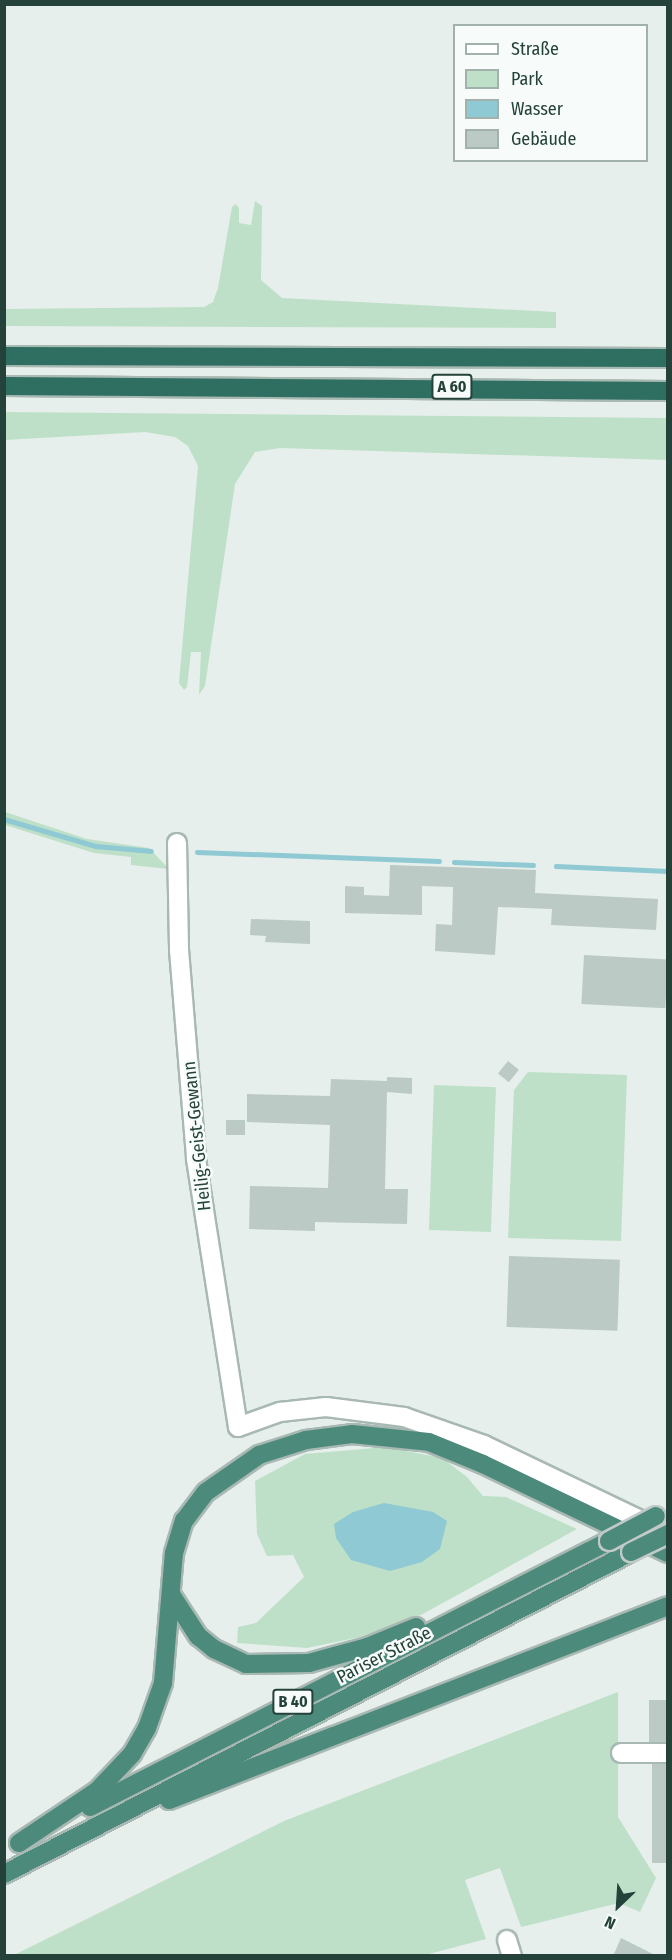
<!DOCTYPE html>
<html>
<head>
<meta charset="utf-8">
<style>
  body { margin:0 }
  #map { position:relative; width:672px; height:1960px; overflow:hidden; background:#e6efeb; font-family:"Fira Sans Condensed",sans-serif }
  div>[style] { position:absolute }
  [style*='--x'] { left:calc(var(--x)*1px); top:calc(var(--y)*1px); width:calc(var(--w)*1px); rotate:calc(var(--a)*1deg) }
  .green>* { inset:0; background:#bfe0c8; transform-origin:0 0 }
  .water>* { inset:0; background:#8ec9d4 }
  .stream>* { height:4.5px; margin:-2.25px; padding:0 2.25px; transform-origin:2.25px; border-radius:2.25px; background:#8ec9d4 }
  .building>* { inset:0; background:#bbcac4; transform-origin:0 0 }
  .roads { filter:drop-shadow(2px 0 #a8b8b2) drop-shadow(-2px 0 #a8b8b2) drop-shadow(0 2px #a8b8b2) drop-shadow(0 -2px #a8b8b2) }
  .minor>* { height:18px; margin:-9px; padding:0 9px; transform-origin:9px; border-radius:9px; background:#fff }
  .trunk>* { height:18px; margin:-9px; padding:0 9px; transform-origin:9px; border-radius:9px; background:#4c8a7c }
  .motorway>* { height:18px; margin:-9px; padding:0 9px; transform-origin:9px; border-radius:9px; background:#2f6f62 }
  .bridges { filter:drop-shadow(2px 0 #c2cac8) drop-shadow(-2px 0 #c2cac8) drop-shadow(0 2px #c2cac8) drop-shadow(0 -2px #c2cac8) }
  .trunk-bridge>* { height:18px; margin:-9px; padding:0 9px; transform-origin:9px; border-radius:9px; background:#4c8a7c }
  span { translate:-50% -50%; white-space:nowrap; text-align:center; line-height:1.15; -webkit-text-stroke:5px #f7fbf9; paint-order:stroke }
  .shield-label span { padding:2px 4px; background:#f7fbf9; border:2px solid; border-radius:4px; -webkit-text-stroke-width:0 }
  .shield-label { font-size:16px; color:#24423a; font-weight:700 }
  .street-label { font-size:18px; color:#24423a }
  .frame { position:absolute; inset:0; border:6px solid #24423a; pointer-events:none }
  .legend { position:absolute; left:453px; top:24px; width:195px; height:138px; box-sizing:border-box; background:#f7fbf9; border:2px solid #a3b1ad; margin:0; padding:8px 10px; list-style:none; font-size:18px; color:#24423a }
  .legend li { display:flex; align-items:center; gap:12px; height:30px }
  .legend b { width:30px; border:2px solid #a3b1ad }
  .north { position:absolute; left:588px; top:1876px; width:60px; height:60px; -webkit-text-stroke:4px #f7fbf9; paint-order:stroke; rotate:205deg; font-size:16px; font-weight:700; line-height:24px; text-align:center; color:#24423a }
  .north::after { content:''; display:block; margin:auto; width:21px; height:27px; background:#24423a; clip-path:polygon(50% 0,100% 100%,50% 72%,0 100%) }
</style>
</head>
<body>
<div id="map">
  <div class="green">
    <i style="clip-path:polygon(255px 201px,262px 206px,261px 280px,282px 298px,556px 312px,556px 328px,5px 326px,5px 309px,204px 307px,213px 302px,218px 288px,232px 207px,236px 204px,239px 208px,239px 223px,251px 225px)"></i>
    <i style="clip-path:polygon(5px 412px,667px 418px,667px 460px,280px 448px,255px 452px,235px 484px,205px 686px,199px 695px,201px 652px,191px 652px,187px 687px,184px 690px,179px 683px,198px 466px,188px 446px,175px 437px,145px 432px,5px 440px)"></i>
    <i style="clip-path:polygon(5px 812px,87px 839px,149px 848px,169px 869px,131px 865px,131px 857px,94px 853px,5px 825px)"></i>
    <i style="clip-path:polygon(528px 1072px,627px 1075px,621px 1241px,508px 1238px,514px 1090px)"></i>
    <i style="left:434px;top:1085px;width:62px;height:145px;rotate:2deg"></i>
    <i style="clip-path:polygon(386px 1447px,442px 1458px,467px 1477px,483px 1496px,506px 1497px,577px 1529px,421px 1615px,360px 1637px,307px 1648px,237px 1643px,238px 1627px,256px 1623px,304px 1577px,293px 1555px,267px 1556px,257px 1534px,255px 1481px,305px 1454px)"></i>
    <i style="clip-path:polygon(618px 1692px,618px 1817px,656px 1878px,640px 1912px,619px 1903px,521px 1927px,500px 1868px,465px 1880px,486px 1939px,425px 1955px,12px 1956px,284px 1821px)"></i>
  </div>
  <div class="water">
    <i style="clip-path:polygon(384px 1503px,433px 1512px,447px 1521px,440px 1549px,422px 1562px,390px 1571px,351px 1560px,336px 1538px,334px 1524px,353px 1512px)"></i>
  </div>
  <div class="stream">
    <i style="--x:4;--y:819;--w:96;--a:16.4"></i>
    <i style="--x:96;--y:846;--w:55;--a:5.2"></i>
    <i style="--x:197;--y:852;--w:242;--a:2.1"></i>
    <i style="--x:454;--y:862;--w:79;--a:2.2"></i>
    <i style="--x:556;--y:866;--w:112;--a:2.6"></i>
  </div>
  <div class="building">
    <i style="clip-path:polygon(390px 865px,536px 870px,535px 893px,658px 899px,656px 930px,551px 925px,552px 909px,498px 907px,495px 955px,435px 951px,436px 924px,452px 925px,453px 887px,422px 886px,422px 915px,345px 913px,345px 886px,364px 887px,364px 895px,389px 896px)"></i>
    <i style="clip-path:polygon(251px 919px,310px 921px,310px 944px,265px 942px,266px 936px,250px 935px)"></i>
    <i style="left:584px;top:955px;width:84px;height:49px;rotate:3deg"></i>
    <i style="left:508px;top:1061px;width:14px;height:16px;rotate:39deg"></i>
    <i style="clip-path:polygon(387px 1077px,412px 1078px,412px 1094px,387px 1092px,385px 1189px,408px 1189px,407px 1224px,315px 1222px,315px 1231px,249px 1229px,250px 1186px,328px 1188px,330px 1125px,247px 1122px,247px 1094px,330px 1096px,331px 1079px,387px 1081px)"></i>
    <i style="left:226px;top:1120px;width:19px;height:15px"></i>
    <i style="left:509px;top:1256px;width:111px;height:71px;rotate:2deg"></i>
    <i style="left:649px;top:1700px;width:19px;height:42px"></i>
    <i style="left:652px;top:1764px;width:16px;height:99px"></i>
    <i style="clip-path:polygon(621px 1938px,657px 1956px,613px 1956px)"></i>
  </div>
  <div class="roads">
    <div class="minor">
      <i style="--x:177;--y:843;--w:107;--a:88.9"></i>
      <i style="--x:179;--y:950;--w:210;--a:85.3"></i>
      <i style="--x:196;--y:1159;--w:271;--a:81.1"></i>
      <i style="--x:238;--y:1427;--w:45;--a:-19.7"></i>
      <i style="--x:280;--y:1412;--w:46;--a:-6.2"></i>
      <i style="--x:326;--y:1407;--w:79;--a:7.3"></i>
      <i style="--x:404;--y:1417;--w:85;--a:19.3"></i>
      <i style="--x:484;--y:1445;--w:204;--a:25.6"></i>
      <i style="--x:621;--y:1753;--w:47;--a:0"></i>
      <i style="--x:507;--y:1940;--w:17;--a:73"></i>
    </div>
    <div class="trunk">
      <i style="--x:172;--y:1596;--w:48;--a:57"></i>
      <i style="--x:198;--y:1636;--w:21;--a:39"></i>
      <i style="--x:214;--y:1649;--w:35;--a:25"></i>
      <i style="--x:246;--y:1664;--w:63;--a:-0.9"></i>
      <i style="--x:309;--y:1663;--w:60;--a:-15.4"></i>
      <i style="--x:367;--y:1647;--w:53;--a:-22.2"></i>
      <i style="--x:169;--y:1800;--w:535;--a:-21.24"></i>
      <i style="--x:90;--y:1807;--w:583;--a:-27.14"></i>
      <i style="--x:19;--y:1843;--w:94;--a:-33.7"></i>
      <i style="--x:97;--y:1791;--w:51;--a:-46.6"></i>
      <i style="--x:132;--y:1754;--w:30;--a:-60"></i>
      <i style="--x:147;--y:1728;--w:48;--a:-70.4"></i>
      <i style="--x:163;--y:1683;--w:130;--a:-85.2"></i>
      <i style="--x:174;--y:1553;--w:34;--a:-73"></i>
      <i style="--x:184;--y:1521;--w:36;--a:-53"></i>
      <i style="--x:206;--y:1492;--w:65;--a:-34.9"></i>
      <i style="--x:259;--y:1455;--w:49;--a:-17.7"></i>
      <i style="--x:306;--y:1440;--w:46;--a:-7.4"></i>
      <i style="--x:352;--y:1434;--w:77;--a:5.9"></i>
      <i style="--x:429;--y:1442;--w:58;--a:22.2"></i>
      <i style="--x:483;--y:1464;--w:205;--a:25.7"></i>
      <i style="--x:4;--y:1874;--w:705;--a:-27.18"></i>
    </div>
    <div class="motorway">
      <i style="--x:4;--y:356;--w:664;--a:0.17"></i>
      <i style="--x:4;--y:386;--w:664;--a:0.43"></i>
    </div>
  </div>
  <div class="bridges">
    <div class="trunk-bridge">
      <i style="--x:609;--y:1541;--w:53;--a:-28"></i>
      <i style="--x:631;--y:1552;--w:41;--a:-25.9"></i>
    </div>
  </div>
  <div class="shield-label">
    <span style="left:452px;top:387px">A 60</span>
    <span style="left:293px;top:1702px">B 40</span>
  </div>
  <div class="street-label">
    <span style="left:197px;top:1136px;rotate:-96deg">Heilig-Geist-Gewann</span>
    <span style="left:384px;top:1655px;rotate:-27deg">Pariser Straße</span>
  </div>
  <div class="frame"></div>
  <ul class="legend">
  <li><b style="height:8px;background:#fff"></b>Straße</li>
  <li><b style="height:16px;background:#bfe0c8"></b>Park</li>
  <li><b style="height:16px;background:#8ec9d4"></b>Wasser</li>
  <li><b style="height:16px;background:#bbcac4"></b>Gebäude</li>
  </ul>
  <div class="north">N</div>
</div>
</body>
</html>
